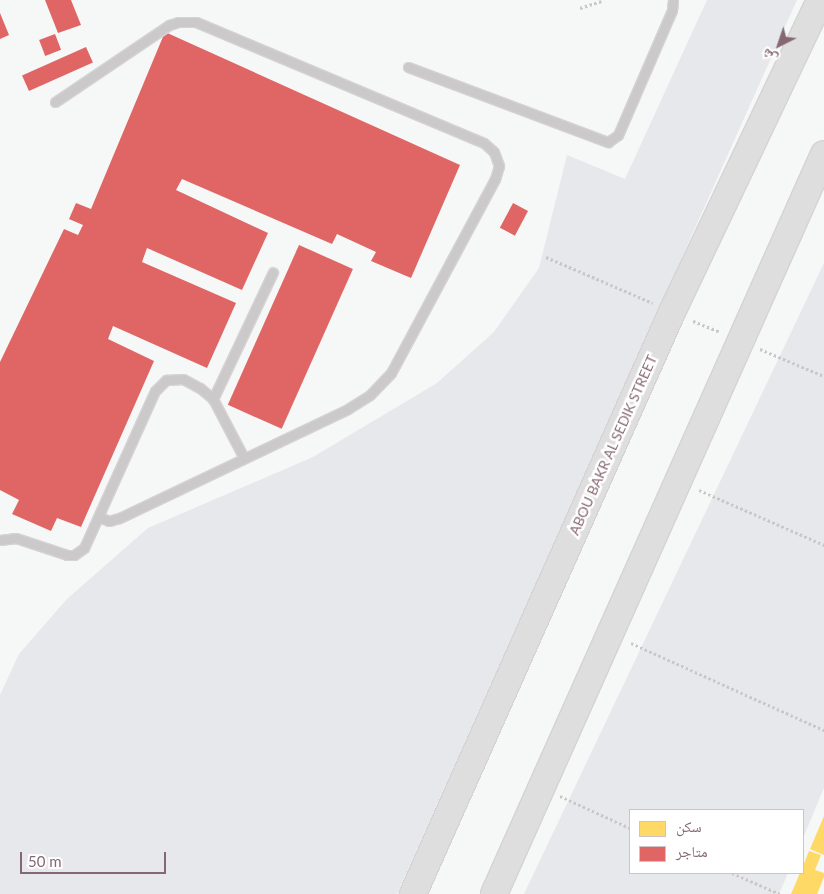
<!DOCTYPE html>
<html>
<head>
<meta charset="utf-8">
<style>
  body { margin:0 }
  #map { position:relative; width:824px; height:894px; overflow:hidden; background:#f6f7f7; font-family:Lato,"Noto Naskh Arabic",sans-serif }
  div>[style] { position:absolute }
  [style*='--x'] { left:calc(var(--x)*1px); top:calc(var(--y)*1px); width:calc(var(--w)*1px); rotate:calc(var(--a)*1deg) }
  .green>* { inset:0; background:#e6e8eb }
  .homes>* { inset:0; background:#ffd966 }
  .shops>* { inset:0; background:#e06666; transform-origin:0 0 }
  .path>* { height:3px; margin-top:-1.5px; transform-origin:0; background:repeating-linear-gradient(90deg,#c9c7c8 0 2.5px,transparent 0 5px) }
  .roads { filter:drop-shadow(1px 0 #d5d3d4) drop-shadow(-1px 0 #d5d3d4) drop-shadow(0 1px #d5d3d4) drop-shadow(0 -1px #d5d3d4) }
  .lane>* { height:9px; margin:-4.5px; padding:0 4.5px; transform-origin:4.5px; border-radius:4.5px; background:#ccc9ca }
  .secondary>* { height:26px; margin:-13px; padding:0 13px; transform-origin:13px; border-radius:13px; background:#dfdede }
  span { translate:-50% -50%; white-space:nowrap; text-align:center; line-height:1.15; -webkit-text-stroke:5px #fff; paint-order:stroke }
  .street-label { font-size:14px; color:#856873 }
  .legend { position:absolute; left:629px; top:809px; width:175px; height:65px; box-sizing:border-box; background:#fff; border:1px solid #cec3c7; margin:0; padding:6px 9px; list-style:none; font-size:15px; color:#856873 }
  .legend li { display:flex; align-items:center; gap:10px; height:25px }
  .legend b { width:25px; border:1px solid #cec3c7 }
  .north { position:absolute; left:754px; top:20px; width:50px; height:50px; -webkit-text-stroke:4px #fff; paint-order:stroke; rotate:221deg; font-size:14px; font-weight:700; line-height:20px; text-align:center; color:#856873 }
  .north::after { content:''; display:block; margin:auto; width:18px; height:22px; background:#856873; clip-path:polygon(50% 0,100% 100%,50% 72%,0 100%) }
  .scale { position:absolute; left:20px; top:852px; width:146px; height:22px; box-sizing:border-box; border:2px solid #856873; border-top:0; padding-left:6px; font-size:15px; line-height:18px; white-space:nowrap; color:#856873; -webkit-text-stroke:4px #fff; paint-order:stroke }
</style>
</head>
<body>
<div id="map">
  <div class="green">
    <i style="clip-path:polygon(707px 0,797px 0,397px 894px,0 894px,0 695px,19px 654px,67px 599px,148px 528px,313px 457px,437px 383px,494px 332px,539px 268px,567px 155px,625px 179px)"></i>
    <i style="clip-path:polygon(824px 263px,824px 788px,803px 838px,803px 810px,630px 810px,630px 873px,788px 873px,779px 894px,524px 894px)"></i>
  </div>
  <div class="homes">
    <i style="clip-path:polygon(824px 816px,824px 855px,810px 849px)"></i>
    <i style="clip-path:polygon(809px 851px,821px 855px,815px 870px,824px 873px,824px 877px,817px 894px,791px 894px,800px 873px,803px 873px,803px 866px)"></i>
  </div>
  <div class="shops">
    <i style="clip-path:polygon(45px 0,71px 0,81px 25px,58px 33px)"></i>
    <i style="clip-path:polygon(0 13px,9px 35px,0 39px)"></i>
    <i style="clip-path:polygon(165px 32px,460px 165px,411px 278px,371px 261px,376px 252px,337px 234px,332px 244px,182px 179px,176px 190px,268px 233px,242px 290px,147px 248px,142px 262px,236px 303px,207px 368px,113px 326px,108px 339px,154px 361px,81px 527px,57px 518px,51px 531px,12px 514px,19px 500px,0 490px,0 362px,64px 229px,78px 235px,83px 225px,69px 219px,76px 203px,91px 209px)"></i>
    <i style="left:55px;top:34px;width:17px;height:17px;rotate:69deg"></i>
    <i style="left:86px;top:47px;width:17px;height:70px;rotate:66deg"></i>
    <i style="left:513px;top:203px;width:17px;height:28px;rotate:28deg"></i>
    <i style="left:299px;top:245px;width:59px;height:175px;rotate:24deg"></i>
  </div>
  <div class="path">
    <i style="--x:580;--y:8;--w:25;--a:-18"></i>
    <i style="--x:546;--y:257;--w:116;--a:23.3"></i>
    <i style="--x:693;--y:321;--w:29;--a:22"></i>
    <i style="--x:760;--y:349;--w:69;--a:22.9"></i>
    <i style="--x:699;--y:490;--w:137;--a:23.7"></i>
    <i style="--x:631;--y:643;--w:212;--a:24.3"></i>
    <i style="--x:560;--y:796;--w:77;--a:24.6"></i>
    <i style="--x:732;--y:873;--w:52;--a:23.6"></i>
  </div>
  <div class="roads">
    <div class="lane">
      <i style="--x:408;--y:67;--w:214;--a:20.6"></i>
      <i style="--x:608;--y:142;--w:12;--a:-35"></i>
      <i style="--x:618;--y:135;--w:136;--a:-66.6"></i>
      <i style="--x:672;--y:10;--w:10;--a:-84"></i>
      <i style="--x:55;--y:102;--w:138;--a:-34"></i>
      <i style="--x:169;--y:25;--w:9;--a:-18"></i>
      <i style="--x:178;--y:22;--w:18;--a:0"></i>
      <i style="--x:196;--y:22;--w:312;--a:22.8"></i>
      <i style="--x:484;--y:143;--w:13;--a:42"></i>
      <i style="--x:494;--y:152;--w:15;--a:70"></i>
      <i style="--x:499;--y:166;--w:14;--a:107"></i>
      <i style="--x:495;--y:179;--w:220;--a:118.2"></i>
      <i style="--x:391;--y:373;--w:30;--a:134"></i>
      <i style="--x:370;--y:395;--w:26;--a:148"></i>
      <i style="--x:348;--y:409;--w:254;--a:154.5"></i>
      <i style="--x:119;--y:518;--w:10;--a:163"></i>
      <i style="--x:109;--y:521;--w:11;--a:-158"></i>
      <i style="--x:213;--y:399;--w:140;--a:-64.7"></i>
      <i style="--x:0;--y:540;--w:16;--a:-7"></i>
      <i style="--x:16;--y:538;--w:54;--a:18.4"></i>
      <i style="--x:67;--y:555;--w:7;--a:0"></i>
      <i style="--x:74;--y:555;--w:12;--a:-35"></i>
      <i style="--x:84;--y:548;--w:172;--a:-65.7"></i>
      <i style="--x:155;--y:391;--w:16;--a:-45"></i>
      <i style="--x:166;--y:380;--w:17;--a:-3"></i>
      <i style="--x:183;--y:379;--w:19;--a:28"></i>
      <i style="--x:200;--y:388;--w:17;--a:40"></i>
      <i style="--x:213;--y:399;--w:67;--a:62.3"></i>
    </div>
    <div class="secondary">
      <i style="--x:413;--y:894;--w:637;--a:-66.01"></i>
      <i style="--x:672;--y:312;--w:345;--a:-64.6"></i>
      <i style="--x:494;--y:894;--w:810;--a:-65.97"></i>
    </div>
  </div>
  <div class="street-label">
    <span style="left:613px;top:445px;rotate:-66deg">ABOU BAKR AL SEDIK STREET</span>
  </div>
  <ul class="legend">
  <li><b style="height:14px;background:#ffd966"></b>سكن</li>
  <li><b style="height:14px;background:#e06666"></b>متاجر</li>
  </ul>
  <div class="north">ش</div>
  <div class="scale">50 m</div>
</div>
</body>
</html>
